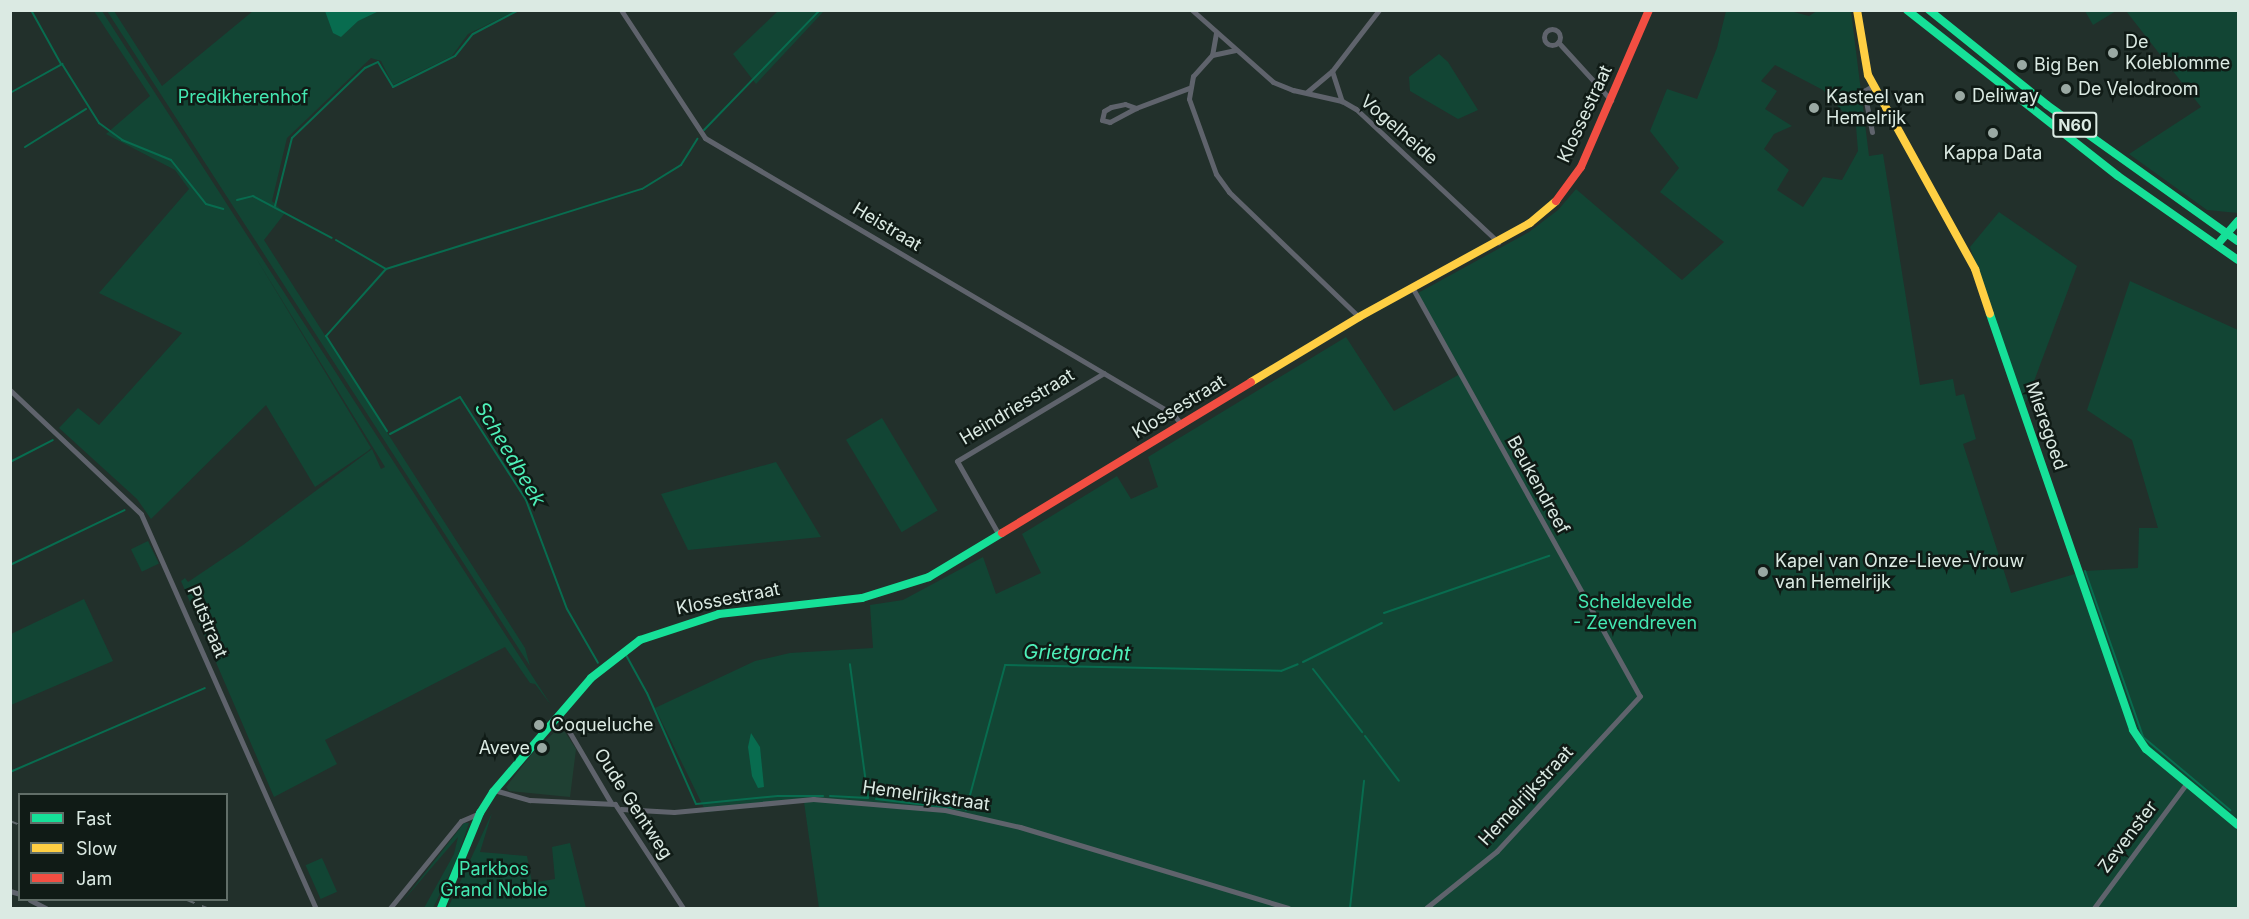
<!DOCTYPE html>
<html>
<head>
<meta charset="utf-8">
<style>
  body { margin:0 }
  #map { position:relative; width:2249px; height:919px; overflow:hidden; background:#22302b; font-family:Inter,sans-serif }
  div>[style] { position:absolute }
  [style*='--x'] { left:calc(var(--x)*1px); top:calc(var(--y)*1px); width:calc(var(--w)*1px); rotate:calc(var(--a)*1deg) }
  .built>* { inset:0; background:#1f4033 }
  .green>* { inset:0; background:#124534; transform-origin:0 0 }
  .water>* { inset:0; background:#086c4f }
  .stream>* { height:2px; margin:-1px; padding:0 1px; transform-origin:1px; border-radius:1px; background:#086c4f }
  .street>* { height:5px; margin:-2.5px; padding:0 2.5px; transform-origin:2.5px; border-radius:2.5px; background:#5f636c }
  .street>.ring { margin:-2.5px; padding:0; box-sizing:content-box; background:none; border:5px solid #5f636c; border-radius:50% }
  .fast>* { height:8px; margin:-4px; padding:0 4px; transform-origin:4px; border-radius:4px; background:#16e098 }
  .slow>* { height:8px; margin:-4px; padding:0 4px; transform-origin:4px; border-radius:4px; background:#ffcf43 }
  .jam>* { height:8px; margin:-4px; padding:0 4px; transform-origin:4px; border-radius:4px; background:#f24e42 }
  .rail>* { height:2px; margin-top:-1px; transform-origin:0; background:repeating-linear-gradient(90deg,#5e666a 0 8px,transparent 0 16px) }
  .dots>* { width:16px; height:16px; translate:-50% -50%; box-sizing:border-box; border:3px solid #101b16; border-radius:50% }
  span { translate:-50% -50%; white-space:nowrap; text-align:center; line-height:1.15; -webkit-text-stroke:5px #101b16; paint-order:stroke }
  .shield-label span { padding:2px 4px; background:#101b16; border:2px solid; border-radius:4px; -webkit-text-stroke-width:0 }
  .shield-label { font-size:16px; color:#dbeae3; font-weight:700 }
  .poi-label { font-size:18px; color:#dbeae3 }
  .left { translate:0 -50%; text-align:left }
  .right { translate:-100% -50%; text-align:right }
  .park-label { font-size:18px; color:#44e8b2 }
  .street-label { font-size:18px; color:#dbeae3 }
  .water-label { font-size:20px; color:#4ef0b9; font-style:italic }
  .frame { position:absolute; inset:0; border:12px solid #dbeae3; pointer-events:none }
  .legend { position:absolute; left:18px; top:793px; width:210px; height:108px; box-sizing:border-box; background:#101b16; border:2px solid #616e68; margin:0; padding:8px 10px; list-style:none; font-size:18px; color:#dbeae3 }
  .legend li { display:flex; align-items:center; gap:12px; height:30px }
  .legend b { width:30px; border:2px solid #616e68 }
</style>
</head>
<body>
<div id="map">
  <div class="built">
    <i style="clip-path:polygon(561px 726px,576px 749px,570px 797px,509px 791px,506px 787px,535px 750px)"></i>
  </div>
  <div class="green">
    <i style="clip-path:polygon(779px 10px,824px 11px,756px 84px,733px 54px)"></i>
    <i style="clip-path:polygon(94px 11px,102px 11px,551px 705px,535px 684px,530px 683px,505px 647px,325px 740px,337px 764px,274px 797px,181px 581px,185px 578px,188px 582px,243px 545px,372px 449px,381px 469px,385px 467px,256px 258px,371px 448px,368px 451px,315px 487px,266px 405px,151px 519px,137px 499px,59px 428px,78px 408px,99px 425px,182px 333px,99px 293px,189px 189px,175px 170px,106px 134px,150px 96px)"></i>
    <i style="clip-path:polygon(107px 11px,114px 11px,162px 86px,253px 11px,515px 11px,468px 34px,452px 56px,393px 85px,381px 61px,371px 58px,287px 138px,272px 201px,285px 213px,264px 240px,525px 648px,530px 666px)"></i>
    <i style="clip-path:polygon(evenodd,1726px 11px,1790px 11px,1809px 16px,1817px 11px,1851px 11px,1869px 156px,1883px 154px,1920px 385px,1953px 379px,1956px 396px,1964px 394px,1976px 439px,1963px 444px,2011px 593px,2085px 571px,2138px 568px,2139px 528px,2158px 528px,2132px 440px,2087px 410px,2130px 281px,2238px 330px,2238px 908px,819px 908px,804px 802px,706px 812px,655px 708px,755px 661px,790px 653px,873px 648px,870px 605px,903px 600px,983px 557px,996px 594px,1041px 573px,1022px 534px,1117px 476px,1131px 499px,1158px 487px,1148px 457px,1346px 337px,1394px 411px,1460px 374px,1418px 293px,1529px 232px,1558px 210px,1576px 189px,1682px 280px,1724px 242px,1660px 192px,1679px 168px,1650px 131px,1667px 89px,1697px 99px,1717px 48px,1726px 11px,1775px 65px,1823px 90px,1856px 126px,1858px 151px,1842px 180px,1823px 177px,1803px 207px,1777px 190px,1789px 170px,1764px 149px,1774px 134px,1792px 126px,1765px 109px,1777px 91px,1761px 81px,1775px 65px)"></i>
    <i style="clip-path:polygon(2085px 11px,2116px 11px,2093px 25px)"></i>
    <i style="clip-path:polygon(2126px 11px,2238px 11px,2238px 213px,2207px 210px,2129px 154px,2201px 107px)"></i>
    <i style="clip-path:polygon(1439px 54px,1448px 62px,1478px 110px,1458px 119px,1410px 91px,1409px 77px)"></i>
    <i style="clip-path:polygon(1999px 212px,2077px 266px,2024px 408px,1970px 247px)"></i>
    <i style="left:882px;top:418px;width:108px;height:42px;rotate:59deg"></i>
    <i style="clip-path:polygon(776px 462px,821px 537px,688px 550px,661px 494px)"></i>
    <i style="left:148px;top:541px;width:25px;height:19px;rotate:64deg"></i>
    <i style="clip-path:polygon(84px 599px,113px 661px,11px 705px,11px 634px)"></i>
    <i style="clip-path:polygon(492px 813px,480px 852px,527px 856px,532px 883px,555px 879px,552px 847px,570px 843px,586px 908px,448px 908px)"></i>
    <i style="clip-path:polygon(464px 823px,469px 823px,456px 861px,433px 908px,424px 908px,454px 854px,458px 837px,402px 902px)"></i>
    <i style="left:322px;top:858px;width:37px;height:18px;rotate:66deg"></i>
  </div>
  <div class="water">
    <i style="clip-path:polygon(325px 11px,325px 10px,379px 11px,358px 21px,341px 37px,333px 33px)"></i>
    <i style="clip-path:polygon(751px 733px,760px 747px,764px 787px,758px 788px,752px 776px,748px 747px)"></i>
  </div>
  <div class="stream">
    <i style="--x:31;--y:10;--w:62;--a:60.9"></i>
    <i style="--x:10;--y:93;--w:60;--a:-29.1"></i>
    <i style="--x:62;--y:64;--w:70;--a:57.9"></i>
    <i style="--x:99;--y:123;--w:29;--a:36"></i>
    <i style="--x:122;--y:140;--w:53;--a:22.2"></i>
    <i style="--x:171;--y:160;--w:56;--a:51.5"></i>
    <i style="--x:206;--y:204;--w:18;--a:16"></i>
    <i style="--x:704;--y:130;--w:167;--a:-46"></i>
    <i style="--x:25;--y:147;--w:72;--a:-31.9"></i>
    <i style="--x:237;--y:200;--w:16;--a:-14"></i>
    <i style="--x:253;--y:196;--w:89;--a:28"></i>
    <i style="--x:275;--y:206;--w:70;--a:-76"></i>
    <i style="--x:292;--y:138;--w:101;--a:-43.8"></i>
    <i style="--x:365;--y:68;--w:14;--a:-25"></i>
    <i style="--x:378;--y:62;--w:29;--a:59"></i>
    <i style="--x:393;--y:87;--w:69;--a:-26.6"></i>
    <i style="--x:455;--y:56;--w:28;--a:-51"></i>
    <i style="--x:473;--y:34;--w:52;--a:-27.6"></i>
    <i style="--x:336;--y:240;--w:58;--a:30.1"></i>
    <i style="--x:386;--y:269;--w:268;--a:-17.4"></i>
    <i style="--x:642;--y:189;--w:46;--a:-31.6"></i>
    <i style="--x:681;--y:165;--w:31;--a:-58"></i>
    <i style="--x:386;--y:269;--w:90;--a:131.8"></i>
    <i style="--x:326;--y:336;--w:113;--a:57.3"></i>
    <i style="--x:390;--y:434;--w:79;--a:-27.9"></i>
    <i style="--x:460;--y:397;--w:122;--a:57.3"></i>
    <i style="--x:526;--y:500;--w:116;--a:69.4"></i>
    <i style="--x:567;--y:609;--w:62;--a:60.1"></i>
    <i style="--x:10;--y:462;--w:48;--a:-27.1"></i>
    <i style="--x:10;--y:565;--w:127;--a:-25.6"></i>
    <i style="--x:2085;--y:571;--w:176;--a:70.7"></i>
    <i style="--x:2143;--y:737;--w:114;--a:40"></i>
    <i style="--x:1384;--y:613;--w:175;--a:-19.1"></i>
    <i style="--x:626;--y:655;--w:43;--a:61.1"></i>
    <i style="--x:647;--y:693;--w:121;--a:66.2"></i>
    <i style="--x:696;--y:804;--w:82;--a:-5.6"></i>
    <i style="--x:778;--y:796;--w:45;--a:0"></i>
    <i style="--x:1303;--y:662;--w:88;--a:-26.3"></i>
    <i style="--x:1313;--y:669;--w:80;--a:52.1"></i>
    <i style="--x:1365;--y:736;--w:56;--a:52.9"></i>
    <i style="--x:10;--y:772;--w:212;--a:-23.3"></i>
    <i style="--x:830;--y:796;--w:38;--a:3"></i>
    <i style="--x:868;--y:798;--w:135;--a:-97.7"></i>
    <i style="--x:876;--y:799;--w:85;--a:6.8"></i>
    <i style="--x:966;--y:810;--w:150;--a:-74.9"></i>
    <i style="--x:1005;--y:665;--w:276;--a:1.2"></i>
    <i style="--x:1281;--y:671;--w:18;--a:-22"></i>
    <i style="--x:1350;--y:908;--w:128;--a:-83.7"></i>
  </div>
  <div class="street">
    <i style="--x:621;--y:10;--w:153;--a:56.7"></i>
    <i style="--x:705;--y:138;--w:543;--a:30.53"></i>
    <i style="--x:1173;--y:414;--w:14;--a:51"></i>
    <i style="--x:1192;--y:10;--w:108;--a:41.6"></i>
    <i style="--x:1273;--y:82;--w:22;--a:22"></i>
    <i style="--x:1293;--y:90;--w:50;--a:12.7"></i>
    <i style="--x:1342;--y:101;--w:16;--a:30"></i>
    <i style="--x:1356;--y:109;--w:195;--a:43.1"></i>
    <i class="ring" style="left:1544px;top:29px;width:11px;height:11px"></i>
    <i style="--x:1216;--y:33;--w:22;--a:100"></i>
    <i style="--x:1212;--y:55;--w:24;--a:-12"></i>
    <i style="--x:1558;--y:42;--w:79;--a:47.6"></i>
    <i style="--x:1212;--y:55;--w:28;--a:132"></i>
    <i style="--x:1193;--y:76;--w:23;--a:100"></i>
    <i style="--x:1189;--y:99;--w:80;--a:70.2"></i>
    <i style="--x:1216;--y:174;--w:22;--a:54"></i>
    <i style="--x:1229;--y:192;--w:180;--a:43.9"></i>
    <i style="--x:1332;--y:71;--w:32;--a:72"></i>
    <i style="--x:1307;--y:92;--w:33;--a:-40"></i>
    <i style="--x:1332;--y:71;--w:77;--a:-52.4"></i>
    <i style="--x:1136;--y:108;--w:30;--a:152"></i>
    <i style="--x:1110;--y:122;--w:8;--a:-166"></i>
    <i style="--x:1102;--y:120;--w:9;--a:-77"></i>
    <i style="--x:1104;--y:111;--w:8;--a:-30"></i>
    <i style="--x:1111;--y:107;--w:14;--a:-12"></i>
    <i style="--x:1125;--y:104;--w:12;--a:20"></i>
    <i style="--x:1136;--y:108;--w:57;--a:-20.7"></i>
    <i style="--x:1872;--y:132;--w:42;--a:-101"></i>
    <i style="--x:1864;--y:91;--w:12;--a:-31"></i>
    <i style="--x:1412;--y:287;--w:468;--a:60.9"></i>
    <i style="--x:1640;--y:696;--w:211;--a:132.7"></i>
    <i style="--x:1497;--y:851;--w:91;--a:141.2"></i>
    <i style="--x:10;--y:390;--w:180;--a:43.4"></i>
    <i style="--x:141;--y:514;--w:431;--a:66.1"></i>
    <i style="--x:999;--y:535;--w:85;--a:-119.6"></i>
    <i style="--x:957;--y:461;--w:171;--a:-30.9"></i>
    <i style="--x:560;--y:716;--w:101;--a:59.6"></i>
    <i style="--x:494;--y:790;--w:37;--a:16"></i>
    <i style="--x:530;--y:800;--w:85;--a:2.7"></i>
    <i style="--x:615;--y:804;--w:124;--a:56.8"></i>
    <i style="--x:621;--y:809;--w:53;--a:3.2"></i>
    <i style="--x:674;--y:812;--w:140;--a:-5.3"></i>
    <i style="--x:813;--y:799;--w:132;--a:4.8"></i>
    <i style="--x:945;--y:810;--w:77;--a:12.8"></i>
    <i style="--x:1020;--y:827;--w:280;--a:16.8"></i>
    <i style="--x:10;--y:891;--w:10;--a:17"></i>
    <i style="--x:30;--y:900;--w:18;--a:27"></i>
    <i style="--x:390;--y:908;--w:112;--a:-50.8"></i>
    <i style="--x:461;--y:821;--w:21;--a:-23"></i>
    <i style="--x:2094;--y:908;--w:156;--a:-53.4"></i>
  </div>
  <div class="fast">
    <i style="--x:1907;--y:10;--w:268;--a:38.2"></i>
    <i style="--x:2118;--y:176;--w:146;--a:35"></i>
    <i style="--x:1929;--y:10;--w:151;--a:38.8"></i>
    <i style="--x:2047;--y:105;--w:234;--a:35.5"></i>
    <i style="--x:2217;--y:245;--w:32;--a:-49"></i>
    <i style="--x:1990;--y:314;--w:440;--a:71"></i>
    <i style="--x:2133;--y:730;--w:23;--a:56"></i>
    <i style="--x:2146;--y:749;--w:119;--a:39.6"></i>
    <i style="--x:441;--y:908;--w:103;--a:-67.7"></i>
    <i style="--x:480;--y:813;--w:25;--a:-58"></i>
    <i style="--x:493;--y:792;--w:150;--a:-49.3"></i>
    <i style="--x:591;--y:678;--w:62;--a:-37.8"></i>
    <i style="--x:640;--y:640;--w:83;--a:-18.2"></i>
    <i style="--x:719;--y:614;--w:144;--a:-6.4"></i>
    <i style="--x:862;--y:598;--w:70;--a:-17.4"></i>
    <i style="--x:929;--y:577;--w:85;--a:-31.1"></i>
  </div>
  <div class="slow">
    <i style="--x:1857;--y:10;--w:66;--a:80.4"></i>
    <i style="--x:1868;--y:75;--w:222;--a:61.1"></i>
    <i style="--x:1975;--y:269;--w:47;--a:71.6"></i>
    <i style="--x:1251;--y:382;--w:126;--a:-31"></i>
    <i style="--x:1359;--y:317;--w:195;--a:-28.8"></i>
    <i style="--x:1530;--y:223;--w:34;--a:-40"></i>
  </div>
  <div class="jam">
    <i style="--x:1556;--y:201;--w:42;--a:-53.7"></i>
    <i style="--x:1581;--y:167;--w:171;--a:-66.6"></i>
    <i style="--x:1002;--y:533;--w:291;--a:-31.2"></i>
  </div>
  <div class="rail">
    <i style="--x:10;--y:821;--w:11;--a:22"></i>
    <i style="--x:187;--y:900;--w:22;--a:22"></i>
  </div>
  <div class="dots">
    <i style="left:2113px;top:53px;background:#9aa9a3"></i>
    <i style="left:2022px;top:65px;background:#9aa9a3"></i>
    <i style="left:2066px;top:89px;background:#9aa9a3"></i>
    <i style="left:1960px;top:96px;background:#9aa9a3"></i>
    <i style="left:1814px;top:108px;background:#9aa9a3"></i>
    <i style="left:1993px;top:133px;background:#9aa9a3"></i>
    <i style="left:1763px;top:572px;background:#9aa9a3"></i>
    <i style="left:539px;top:725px;background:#9aa9a3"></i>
    <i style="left:542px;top:748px;background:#9aa9a3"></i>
  </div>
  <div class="shield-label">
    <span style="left:2075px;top:125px">N60</span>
  </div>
  <div class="poi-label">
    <span class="left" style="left:2125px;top:53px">De<br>Koleblomme</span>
    <span class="left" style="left:2034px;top:65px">Big Ben</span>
    <span class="left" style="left:2078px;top:89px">De Velodroom</span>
    <span class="left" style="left:1972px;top:96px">Deliway</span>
    <span class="left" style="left:1826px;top:108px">Kasteel van<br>Hemelrijk</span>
    <span style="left:1993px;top:153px">Kappa Data</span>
    <span class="left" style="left:1775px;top:572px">Kapel van Onze-Lieve-Vrouw<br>van Hemelrijk</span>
    <span class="left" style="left:551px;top:725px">Coqueluche</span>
    <span class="right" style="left:530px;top:748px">Aveve</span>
  </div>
  <div class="park-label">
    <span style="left:243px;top:97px">Predikherenhof</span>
    <span style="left:1635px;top:613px">Scheldevelde<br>- Zevendreven</span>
    <span style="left:494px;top:880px">Parkbos<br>Grand Noble</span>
  </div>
  <div class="street-label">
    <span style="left:1585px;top:114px;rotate:-65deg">Klossestraat</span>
    <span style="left:1399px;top:130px;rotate:41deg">Vogelheide</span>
    <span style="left:887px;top:227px;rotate:31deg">Heistraat</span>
    <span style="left:1017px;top:407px;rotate:-31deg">Heindriesstraat</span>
    <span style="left:1179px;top:407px;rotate:-31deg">Klossestraat</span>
    <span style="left:2046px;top:426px;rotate:71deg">Mieregoed</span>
    <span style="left:1538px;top:485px;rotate:61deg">Beukendreef</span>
    <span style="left:728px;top:599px;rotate:-11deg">Klossestraat</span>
    <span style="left:207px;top:622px;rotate:67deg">Putstraat</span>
    <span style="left:926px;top:796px;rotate:8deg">Hemelrijkstraat</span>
    <span style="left:1526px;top:796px;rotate:-47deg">Hemelrijkstraat</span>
    <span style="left:633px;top:804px;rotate:57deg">Oude Gentweg</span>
    <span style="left:2128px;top:837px;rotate:-53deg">Zevenster</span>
  </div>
  <div class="water-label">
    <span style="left:510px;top:454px;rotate:59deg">Scheedbeek</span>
    <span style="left:1077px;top:653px;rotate:1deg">Grietgracht</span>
  </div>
  <div class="frame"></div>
  <ul class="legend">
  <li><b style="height:8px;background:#16e098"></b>Fast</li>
  <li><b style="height:8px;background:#ffcf43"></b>Slow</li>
  <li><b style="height:8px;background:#f24e42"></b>Jam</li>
  </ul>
</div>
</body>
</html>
